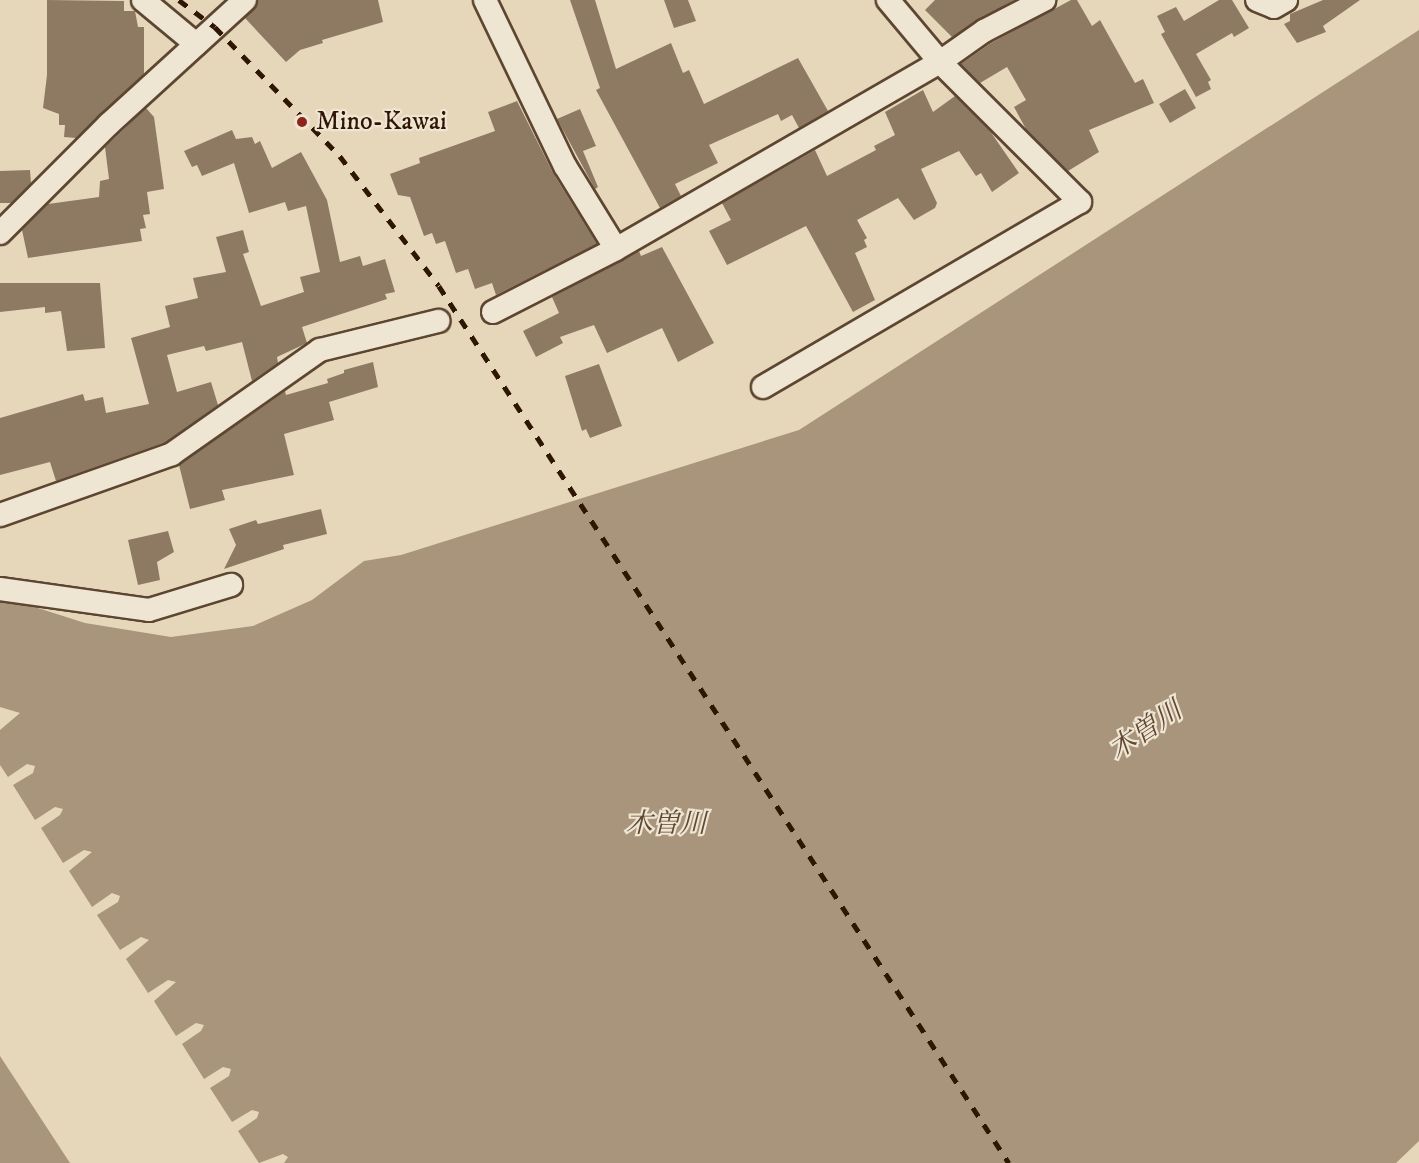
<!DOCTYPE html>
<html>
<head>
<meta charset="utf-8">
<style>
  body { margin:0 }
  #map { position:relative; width:1419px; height:1163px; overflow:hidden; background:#e6d7bb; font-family:"IM FELL DW Pica","Noto Serif JP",serif }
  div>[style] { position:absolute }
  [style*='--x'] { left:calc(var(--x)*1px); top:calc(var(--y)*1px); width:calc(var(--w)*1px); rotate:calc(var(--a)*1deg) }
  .water>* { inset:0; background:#a8957c }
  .building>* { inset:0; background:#8e7a63; transform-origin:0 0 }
  .roads { filter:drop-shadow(2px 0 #5d4631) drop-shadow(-2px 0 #5d4631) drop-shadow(0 2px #5d4631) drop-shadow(0 -2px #5d4631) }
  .minor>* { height:22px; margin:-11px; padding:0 11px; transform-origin:11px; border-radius:11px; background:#efe5d3 }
  .rail>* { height:4.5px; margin-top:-2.25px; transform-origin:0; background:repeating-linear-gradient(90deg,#2f1603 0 10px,transparent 0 20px) }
  .dots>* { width:16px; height:16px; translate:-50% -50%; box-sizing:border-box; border:3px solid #efe5d3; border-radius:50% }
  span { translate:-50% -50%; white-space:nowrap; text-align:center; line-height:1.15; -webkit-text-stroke:4.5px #efe5d3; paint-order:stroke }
  .poi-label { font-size:26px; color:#2f1603 }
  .left { translate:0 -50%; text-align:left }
  .water-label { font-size:27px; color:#5f4933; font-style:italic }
</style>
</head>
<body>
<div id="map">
  <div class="water">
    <i style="clip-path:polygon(1419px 30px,1419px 1141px,1396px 1163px,284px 1163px,288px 1157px,283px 1154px,259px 1163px,238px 1131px,257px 1118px,259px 1112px,252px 1110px,232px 1122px,210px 1088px,229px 1076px,231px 1069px,223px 1067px,204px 1079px,182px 1044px,201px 1031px,204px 1025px,196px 1023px,176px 1036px,154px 1001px,176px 982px,168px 980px,148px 993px,126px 959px,149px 940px,141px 937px,120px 950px,97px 915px,118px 902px,120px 896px,112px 893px,92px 907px,69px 871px,92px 852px,84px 850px,63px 863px,41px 828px,60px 815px,63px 809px,55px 807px,35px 820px,13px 785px,33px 773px,35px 766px,27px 764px,8px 777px,0 765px,0 730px,20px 713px,0 707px,0 596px,85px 623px,171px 637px,253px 626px,312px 600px,364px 561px,401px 555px,799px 430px)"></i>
    <i style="clip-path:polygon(0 1056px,70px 1163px,0 1163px)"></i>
  </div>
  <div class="building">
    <i style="clip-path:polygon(47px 0,124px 1px,124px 11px,135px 11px,138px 27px,144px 27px,144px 74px,76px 138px,64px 137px,65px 125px,59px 125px,59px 114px,43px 108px,47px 75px)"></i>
    <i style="clip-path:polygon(258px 0,378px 0,383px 22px,322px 40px,323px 43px,300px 50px,286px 62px,245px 18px)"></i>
    <i style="clip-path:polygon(570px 0,595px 0,616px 69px,671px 43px,683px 73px,689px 70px,704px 104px,798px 58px,828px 111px,799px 128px,792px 115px,781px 121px,778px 114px,709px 145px,718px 163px,675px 184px,681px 196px,660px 208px,596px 90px,600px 88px)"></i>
    <i style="clip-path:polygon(664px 0,688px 0,696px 21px,674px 28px)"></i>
    <i style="clip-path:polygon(935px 0,1014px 0,952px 37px,925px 10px)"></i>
    <i style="clip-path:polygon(1071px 0,1077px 0,1092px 26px,1100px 20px,1135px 83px,1143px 79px,1154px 103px,1089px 130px,1099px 152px,1068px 171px,1026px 129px,1014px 107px,1026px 100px,1007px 67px,980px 83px,961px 64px,991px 43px)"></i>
    <i style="clip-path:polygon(1219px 0,1232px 0,1249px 28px,1234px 37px,1232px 33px,1196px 54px,1211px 80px,1208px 82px,1211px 89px,1196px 97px,1161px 34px,1165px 32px,1157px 16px,1176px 7px,1184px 21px)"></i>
    <i style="clip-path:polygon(1323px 0,1360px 0,1323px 26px,1326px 32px,1297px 43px,1284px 24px,1290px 21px,1290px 14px)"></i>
    <i style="left:1185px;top:89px;width:22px;height:30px;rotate:60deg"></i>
    <i style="clip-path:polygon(923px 90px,933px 112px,955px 96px,990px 131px,1019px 173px,992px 192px,981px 173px,976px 176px,959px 151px,921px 169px,937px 203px,935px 208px,914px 220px,898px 198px,857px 220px,867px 238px,864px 240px,867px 247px,855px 253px,875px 300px,853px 312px,806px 226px,727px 265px,709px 231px,731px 220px,722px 203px,815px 150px,827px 176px,876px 150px,874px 146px,895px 135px,885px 112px)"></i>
    <i style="clip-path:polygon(517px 101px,553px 173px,597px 244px,496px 295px,492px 283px,475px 289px,468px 269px,456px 273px,445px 241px,436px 244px,432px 233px,424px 236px,410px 197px,398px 195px,390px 174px,420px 163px,419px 158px,495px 131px,488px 112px)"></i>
    <i style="clip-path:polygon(146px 108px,154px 117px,164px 189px,147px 192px,150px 214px,143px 215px,146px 228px,140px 229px,142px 241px,28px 258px,22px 230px,48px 204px,99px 197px,100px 181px,109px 179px,105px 147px)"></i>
    <i style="clip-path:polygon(580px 109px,596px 146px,583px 151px,598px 187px,595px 189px,557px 119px)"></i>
    <i style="clip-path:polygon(232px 130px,236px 139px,252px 137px,255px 144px,260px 141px,272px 168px,301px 152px,327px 200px,340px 262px,360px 256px,363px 266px,385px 259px,395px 292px,385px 294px,387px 299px,302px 327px,307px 343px,277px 357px,278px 363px,252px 381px,242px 342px,206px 351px,204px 346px,167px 355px,177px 392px,211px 382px,218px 405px,166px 442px,56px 481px,50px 462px,0 475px,0 418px,83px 394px,85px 401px,103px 397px,106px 413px,149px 404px,131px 338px,170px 327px,165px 306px,198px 298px,193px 278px,226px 272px,216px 237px,243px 230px,249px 252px,243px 254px,261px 306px,304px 292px,300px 277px,320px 272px,306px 206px,288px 211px,285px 202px,249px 213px,234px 163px,202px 176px,197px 165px,192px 167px,184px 151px)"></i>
    <i style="clip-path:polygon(30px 170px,31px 183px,11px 203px,0 203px,0 171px)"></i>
    <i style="clip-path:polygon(662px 247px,714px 343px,678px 362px,662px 328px,607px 353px,594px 325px,560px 337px,563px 343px,536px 357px,523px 331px,559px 313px,552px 297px,639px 251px,641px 256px)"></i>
    <i style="clip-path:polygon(0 283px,100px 283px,105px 348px,67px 351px,61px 311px,45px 313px,45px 307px,0 312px)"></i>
    <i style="clip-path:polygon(373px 362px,378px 387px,329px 402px,334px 420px,284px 434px,294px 475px,222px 490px,225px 500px,190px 509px,179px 465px,285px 391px,286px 395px,328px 383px,327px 379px,344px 373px,344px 370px)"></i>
    <i style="clip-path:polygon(599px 364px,622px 426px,590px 438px,586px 429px,582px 431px,565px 376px)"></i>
    <i style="clip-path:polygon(321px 509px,327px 534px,283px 545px,284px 549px,224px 569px,236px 545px,229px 529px,256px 520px,258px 524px)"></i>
    <i style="clip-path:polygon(168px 531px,174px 552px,157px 562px,160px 580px,138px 585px,128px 540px)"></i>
  </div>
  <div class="roads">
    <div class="minor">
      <i style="--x:143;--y:0;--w:69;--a:39.7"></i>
      <i style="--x:485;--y:0;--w:184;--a:64.3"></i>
      <i style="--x:565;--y:166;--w:97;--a:58.4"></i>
      <i style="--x:1257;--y:0;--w:18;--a:22"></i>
      <i style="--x:1274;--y:7;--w:14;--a:-30"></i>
      <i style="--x:0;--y:233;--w:154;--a:-45"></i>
      <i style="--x:109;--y:124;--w:184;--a:-42.4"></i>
      <i style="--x:493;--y:312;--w:138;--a:-27.1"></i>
      <i style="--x:616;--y:249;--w:374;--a:-30"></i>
      <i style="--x:940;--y:62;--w:54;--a:-35.2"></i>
      <i style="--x:984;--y:31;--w:68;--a:-27.3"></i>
      <i style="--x:763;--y:387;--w:367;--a:-30.3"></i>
      <i style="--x:1080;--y:202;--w:198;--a:-135"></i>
      <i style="--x:940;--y:62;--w:81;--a:-130"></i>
      <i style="--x:0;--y:515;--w:182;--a:-19.5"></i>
      <i style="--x:172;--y:454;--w:181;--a:-35.1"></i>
      <i style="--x:320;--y:350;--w:122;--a:-13.8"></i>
      <i style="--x:0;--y:589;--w:150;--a:8"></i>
      <i style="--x:149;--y:610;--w:86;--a:-17"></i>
    </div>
  </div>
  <div class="rail">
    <i style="--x:179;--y:0;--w:45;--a:36.9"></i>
    <i style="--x:215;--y:27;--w:180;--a:45.9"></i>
    <i style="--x:340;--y:156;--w:163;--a:52.7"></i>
    <i style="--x:439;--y:286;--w:1046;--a:56.98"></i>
  </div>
  <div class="dots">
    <i style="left:302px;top:122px;background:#8f2418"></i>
  </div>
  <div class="poi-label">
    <span class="left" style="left:316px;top:122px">Mino-Kawai</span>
  </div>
  <div class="water-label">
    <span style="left:1146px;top:731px;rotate:-34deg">木曽川</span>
    <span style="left:666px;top:825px">木曽川</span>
  </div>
</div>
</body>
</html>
